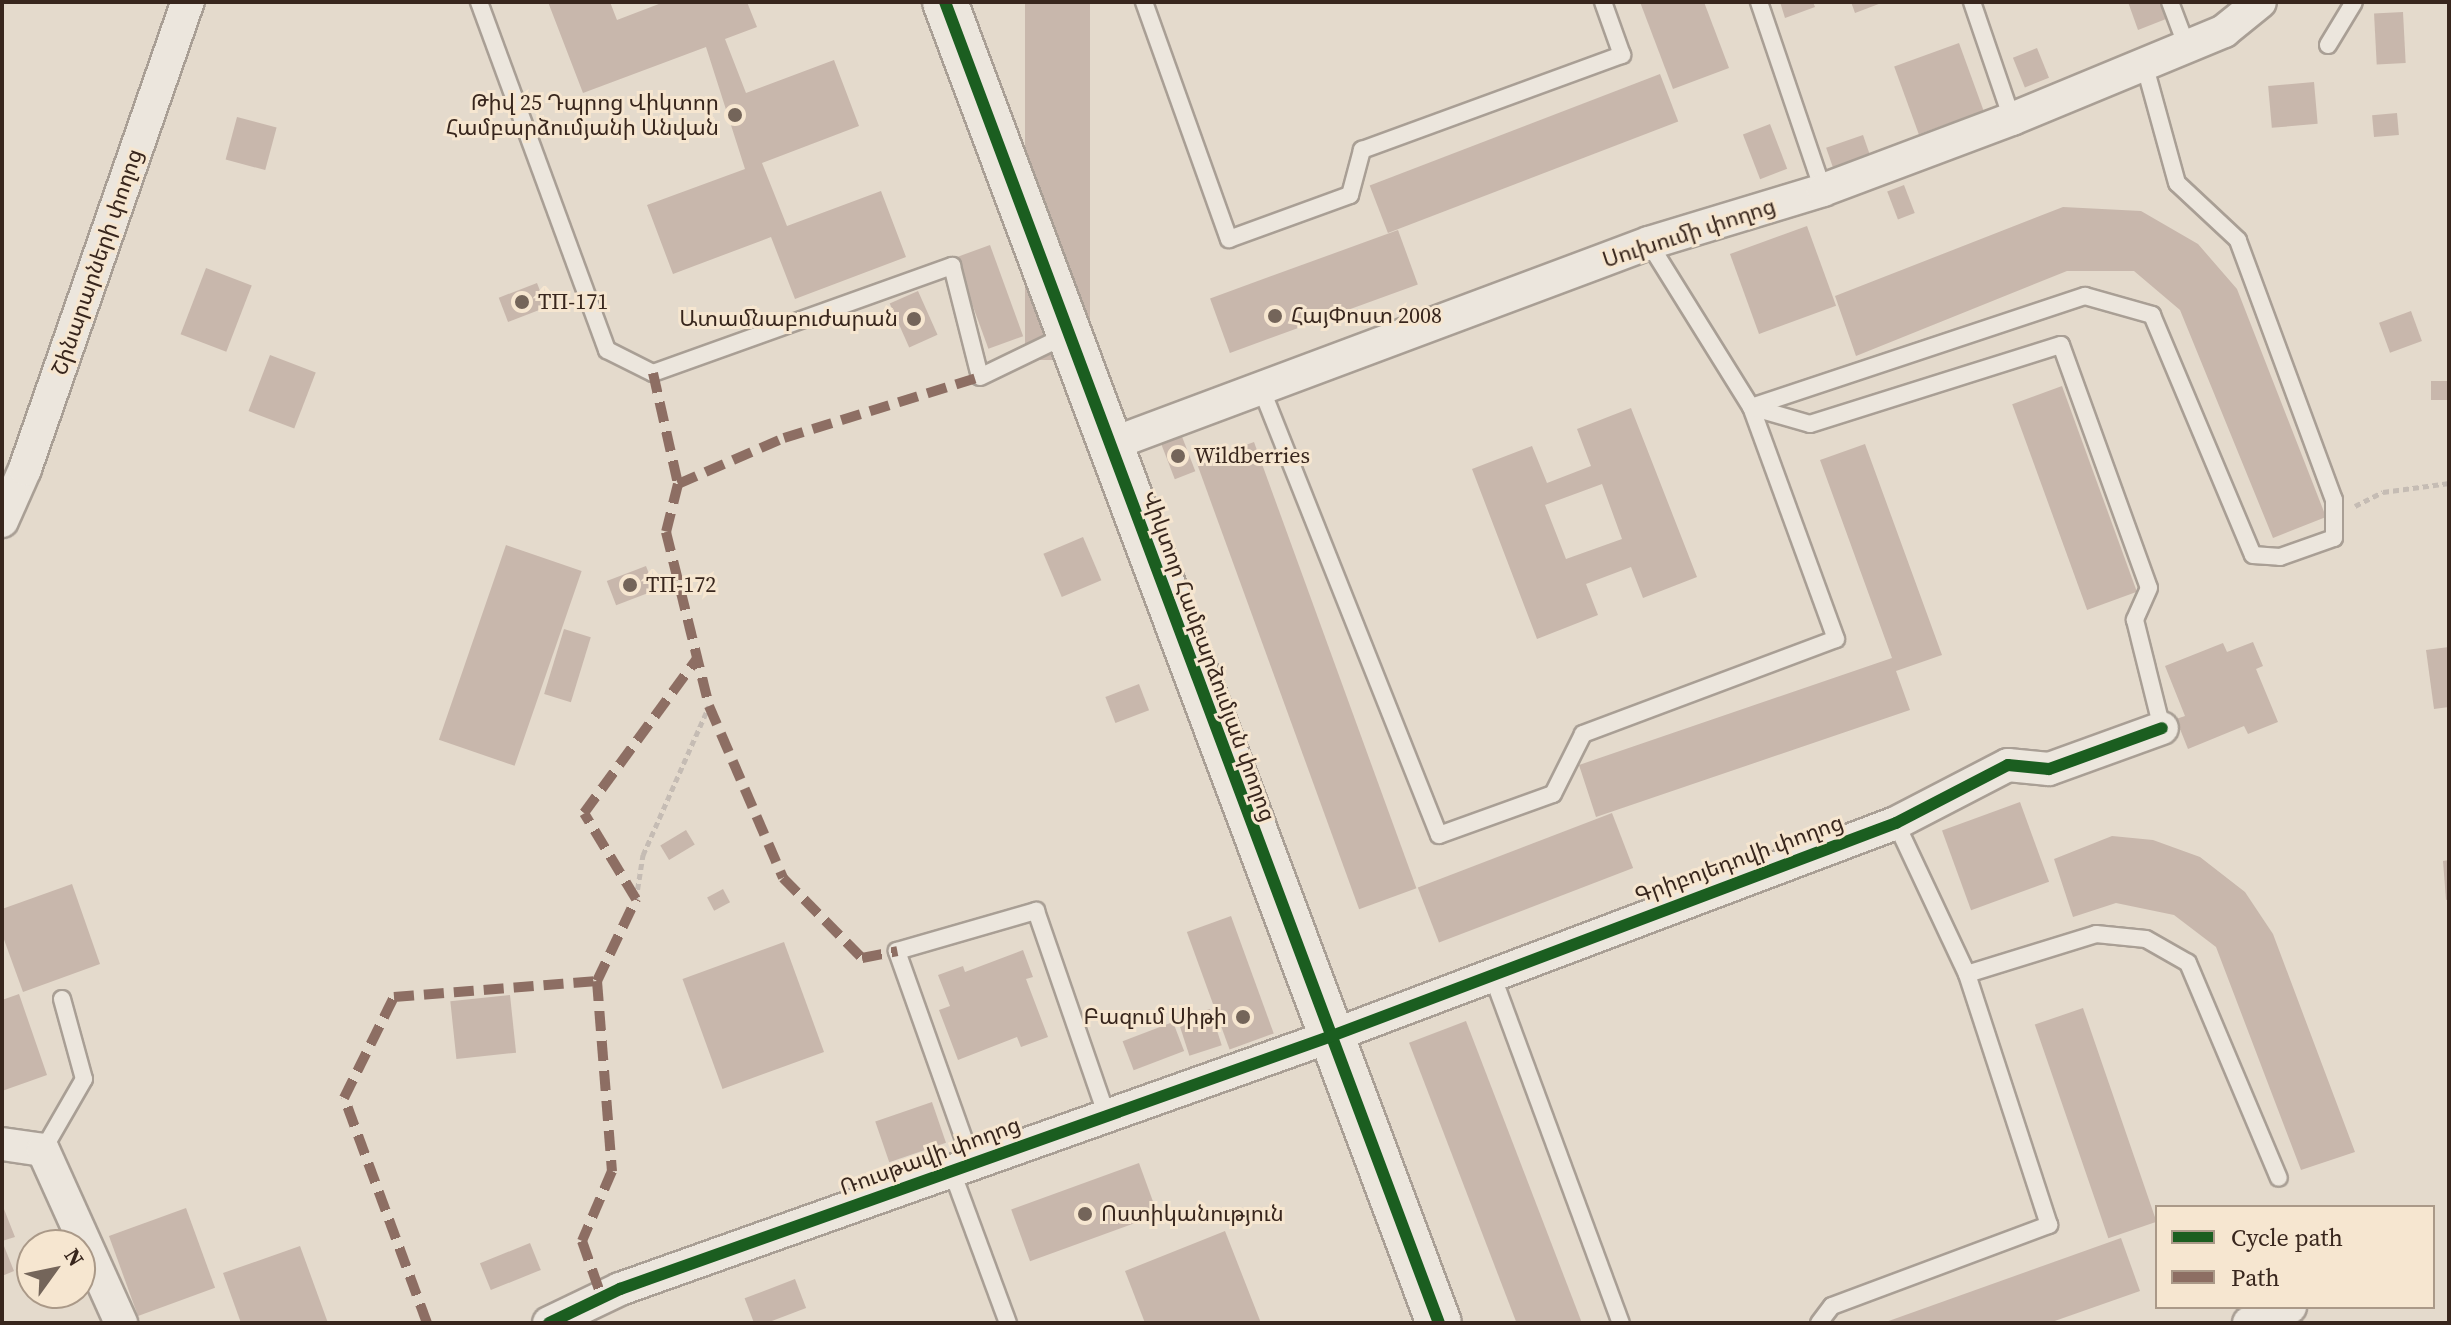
<!DOCTYPE html>
<html>
<head>
<meta charset="utf-8">
<style>
  body { margin:0 }
  #map { position:relative; width:2451px; height:1325px; overflow:hidden; background:#e4dacc; font-family:"Source Serif 4","Noto Sans Armenian",serif }
  div>[style] { position:absolute }
  [style*='--x'] { left:calc(var(--x)*1px); top:calc(var(--y)*1px); width:calc(var(--w)*1px); rotate:calc(var(--a)*1deg) }
  .building>* { inset:0; background:#c8b7ac; transform-origin:0 0 }
  .path>* { height:5px; margin-top:-2.5px; transform-origin:0; background:repeating-linear-gradient(90deg,#c5bcb4 0 6px,transparent 0 10px) }
  .roads { filter:drop-shadow(2px 0 #a99f95) drop-shadow(-2px 0 #a99f95) drop-shadow(0 2px #a99f95) drop-shadow(0 -2px #a99f95) }
  .lane>* { height:16px; margin:-8px; padding:0 8px; transform-origin:8px; border-radius:8px; background:#ece6dd }
  .street>* { height:32px; margin:-16px; padding:0 16px; transform-origin:16px; border-radius:16px; background:#ece6dd }
  .secondary>* { height:44px; margin:-22px; padding:0 22px; transform-origin:22px; border-radius:22px; background:#ece6dd }
  .quiet>* { height:10px; margin-top:-5px; transform-origin:0; background:repeating-linear-gradient(90deg,#8d6e63 0 20px,transparent 0 30px) }
  .cycleway>* { height:12px; margin:-6px; padding:0 6px; transform-origin:6px; border-radius:6px; background:#1b5e20 }
  .dots>* { width:22px; height:22px; translate:-50% -50%; box-sizing:border-box; border:4px solid #f6e6d0; border-radius:50% }
  span { translate:-50% -50%; white-space:nowrap; text-align:center; line-height:1.15; -webkit-text-stroke:6px #f6e6d0; paint-order:stroke }
  .poi-label { font-size:22px; color:#38261d }
  .right { translate:-100% -50%; text-align:right }
  .left { translate:0 -50%; text-align:left }
  .street-label { font-size:22px; color:#38261d }
  .frame { position:absolute; inset:0; border:4px solid #38261d; pointer-events:none }
  .legend { position:absolute; left:2155px; top:1205px; width:280px; height:104px; box-sizing:border-box; background:#f6e6d0; border:2px solid #a98; margin:0; padding:10px 14px; list-style:none; font-size:24px; color:#38261d }
  .legend li { display:flex; align-items:center; gap:16px; height:40px }
  .legend b { width:40px; border:2px solid #a98 }
  .north { position:absolute; left:16px; top:1229px; width:80px; height:80px; box-sizing:border-box; background:#f6e6d0; border:2px solid #a98; border-radius:50%; rotate:57deg; font-size:22px; font-weight:700; line-height:32px; text-align:center; color:#38261d }
  .north::after { content:''; display:block; margin:auto; width:28px; height:36px; background:#74655a; clip-path:polygon(50% 0,100% 100%,50% 72%,0 100%) }
</style>
</head>
<body>
<div id="map">
  <div class="building">
    <i style="clip-path:polygon(548px 2px,610px 2px,617px 20px,664px 2px,747px 2px,757px 27px,725px 39px,746px 93px,834px 60px,859px 126px,762px 163px,787px 226px,881px 191px,906px 257px,795px 299px,771px 237px,673px 274px,647px 205px,745px 169px,706px 47px,583px 93px)"></i>
    <i style="left:1025px;top:2px;width:65px;height:358px"></i>
    <i style="clip-path:polygon(1640px 2px,1704px 2px,1729px 68px,1673px 89px)"></i>
    <i style="clip-path:polygon(1780px 2px,1813px 2px,1815px 7px,1785px 18px)"></i>
    <i style="clip-path:polygon(1851px 2px,1884px 2px,1855px 13px)"></i>
    <i style="clip-path:polygon(2128px 2px,2160px 2px,2166px 19px,2138px 30px)"></i>
    <i style="left:2403px;top:12px;width:51px;height:29px;rotate:87deg"></i>
    <i style="left:1959px;top:43px;width:72px;height:69px;rotate:70deg"></i>
    <i style="left:2037px;top:48px;width:32px;height:26px;rotate:68deg"></i>
    <i style="left:1660px;top:74px;width:51px;height:311px;rotate:69deg"></i>
    <i style="left:2314px;top:82px;width:42px;height:46px;rotate:85deg"></i>
    <i style="left:2397px;top:113px;width:22px;height:25px;rotate:85deg"></i>
    <i style="left:237px;top:117px;width:41px;height:44px;rotate:15deg"></i>
    <i style="left:1770px;top:124px;width:48px;height:29px;rotate:69deg"></i>
    <i style="left:1863px;top:135px;width:21px;height:39px;rotate:71deg"></i>
    <i style="left:1904px;top:185px;width:30px;height:18px;rotate:69deg"></i>
    <i style="clip-path:polygon(2063px 207px,2141px 211px,2198px 244px,2237px 289px,2326px 517px,2273px 538px,2180px 310px,2134px 271px,2067px 271px,1856px 356px,1835px 296px)"></i>
    <i style="left:1807px;top:226px;width:85px;height:82px;rotate:70deg"></i>
    <i style="left:1398px;top:230px;width:58px;height:200px;rotate:70deg"></i>
    <i style="left:990px;top:245px;width:97px;height:37px;rotate:70deg"></i>
    <i style="left:206px;top:268px;width:49px;height:71px;rotate:21deg"></i>
    <i style="left:537px;top:283px;width:26px;height:41px;rotate:69deg"></i>
    <i style="left:918px;top:291px;width:48px;height:31px;rotate:66deg"></i>
    <i style="left:2411px;top:311px;width:32px;height:34px;rotate:70deg"></i>
    <i style="left:270px;top:355px;width:49px;height:60px;rotate:21deg"></i>
    <i style="left:2431px;top:381px;width:18px;height:19px"></i>
    <i style="left:2062px;top:386px;width:219px;height:53px;rotate:70deg"></i>
    <i style="clip-path:polygon(evenodd,1631px 408px,1697px 577px,1643px 598px,1631px 567px,1586px 584px,1598px 615px,1537px 639px,1472px 469px,1532px 446px,1547px 483px,1591px 466px,1577px 429px,1631px 408px,1602px 484px,1622px 539px,1566px 559px,1545px 505px,1602px 484px)"></i>
    <i style="left:1181px;top:434px;width:40px;height:22px;rotate:69deg"></i>
    <i style="left:1254px;top:442px;width:475px;height:61px;rotate:70deg"></i>
    <i style="clip-path:polygon(1865px 444px,1942px 655px,1896px 671px,1910px 710px,1596px 817px,1579px 765px,1892px 658px,1820px 460px)"></i>
    <i style="left:1083px;top:537px;width:47px;height:43px;rotate:67deg"></i>
    <i style="left:506px;top:545px;width:80px;height:206px;rotate:19deg"></i>
    <i style="left:646px;top:566px;width:26px;height:42px;rotate:69deg"></i>
    <i style="left:564px;top:629px;width:28px;height:68px;rotate:17deg"></i>
    <i style="clip-path:polygon(2253px 642px,2263px 666px,2256px 669px,2278px 722px,2248px 734px,2244px 726px,2188px 749px,2176px 719px,2185px 716px,2165px 666px,2223px 643px,2227px 652px)"></i>
    <i style="clip-path:polygon(2449px 647px,2449px 707px,2434px 709px,2426px 650px)"></i>
    <i style="left:1139px;top:684px;width:28px;height:36px;rotate:69deg"></i>
    <i style="left:2020px;top:802px;width:85px;height:83px;rotate:70deg"></i>
    <i style="left:1612px;top:813px;width:59px;height:208px;rotate:69deg"></i>
    <i style="left:686px;top:830px;width:17px;height:30px;rotate:59deg"></i>
    <i style="clip-path:polygon(2112px 836px,2153px 840px,2200px 857px,2245px 892px,2273px 934px,2355px 1152px,2301px 1170px,2216px 947px,2174px 915px,2116px 903px,2073px 917px,2054px 859px)"></i>
    <i style="clip-path:polygon(2449px 860px,2449px 899px,2446px 900px,2443px 861px)"></i>
    <i style="clip-path:polygon(72px 884px,100px 964px,23px 992px,2px 934px,2px 909px)"></i>
    <i style="left:723px;top:889px;width:15px;height:18px;rotate:62deg"></i>
    <i style="left:1231px;top:916px;width:125px;height:47px;rotate:70deg"></i>
    <i style="left:784px;top:942px;width:117px;height:108px;rotate:70deg"></i>
    <i style="clip-path:polygon(1023px 950px,1033px 977px,1026px 979px,1048px 1037px,1021px 1047px,1017px 1037px,958px 1060px,939px 1010px,950px 1006px,938px 975px,963px 966px,965px 972px)"></i>
    <i style="clip-path:polygon(19px 994px,47px 1075px,2px 1091px,2px 1000px)"></i>
    <i style="left:510px;top:995px;width:58px;height:60px;rotate:84deg"></i>
    <i style="left:2083px;top:1008px;width:226px;height:51px;rotate:71deg"></i>
    <i style="left:1210px;top:1009px;width:38px;height:34px;rotate:72deg"></i>
    <i style="left:1466px;top:1021px;width:322px;height:61px;rotate:69deg"></i>
    <i style="left:1173px;top:1022px;width:31px;height:54px;rotate:69deg"></i>
    <i style="left:932px;top:1102px;width:43px;height:60px;rotate:71deg"></i>
    <i style="left:1139px;top:1163px;width:55px;height:136px;rotate:70deg"></i>
    <i style="clip-path:polygon(2px 1204px,15px 1237px,2px 1241px,14px 1271px,2px 1276px)"></i>
    <i style="left:186px;top:1208px;width:85px;height:82px;rotate:70deg"></i>
    <i style="clip-path:polygon(1225px 1231px,1261px 1323px,1145px 1323px,1125px 1271px)"></i>
    <i style="clip-path:polygon(2121px 1238px,2140px 1291px,2049px 1323px,1883px 1323px)"></i>
    <i style="left:530px;top:1243px;width:29px;height:54px;rotate:68deg"></i>
    <i style="clip-path:polygon(300px 1246px,328px 1323px,241px 1323px,223px 1273px)"></i>
    <i style="left:795px;top:1279px;width:31px;height:54px;rotate:69deg"></i>
  </div>
  <div class="path">
    <i style="--x:2355;--y:506;--w:31;--a:-27"></i>
    <i style="--x:2383;--y:492;--w:67;--a:-7.8"></i>
    <i style="--x:636;--y:899;--w:45;--a:-81"></i>
    <i style="--x:643;--y:855;--w:163;--a:-66.1"></i>
  </div>
  <div class="roads">
    <div class="lane">
      <i style="--x:479;--y:2;--w:371;--a:69.8"></i>
      <i style="--x:607;--y:350;--w:51;--a:26.6"></i>
      <i style="--x:653;--y:373;--w:318;--a:-19.7"></i>
      <i style="--x:952;--y:266;--w:114;--a:75.8"></i>
      <i style="--x:980;--y:377;--w:97;--a:-25.8"></i>
      <i style="--x:1144;--y:2;--w:252;--a:70.3"></i>
      <i style="--x:1229;--y:239;--w:129;--a:-20"></i>
      <i style="--x:1350;--y:195;--w:47;--a:-75.1"></i>
      <i style="--x:1362;--y:150;--w:277;--a:-20.1"></i>
      <i style="--x:1622;--y:55;--w:56;--a:-109.7"></i>
      <i style="--x:1759;--y:2;--w:199;--a:71.2"></i>
      <i style="--x:1972;--y:2;--w:124;--a:71.1"></i>
      <i style="--x:2170;--y:2;--w:48;--a:69.3"></i>
      <i style="--x:2328;--y:45;--w:50;--a:-58.8"></i>
      <i style="--x:1261;--y:388;--w:481;--a:68.3"></i>
      <i style="--x:1439;--y:835;--w:121;--a:-19.8"></i>
      <i style="--x:1553;--y:794;--w:67;--a:-63.4"></i>
      <i style="--x:1583;--y:734;--w:270;--a:-20.6"></i>
      <i style="--x:1836;--y:639;--w:247;--a:-110.1"></i>
      <i style="--x:1751;--y:407;--w:193;--a:-121.9"></i>
      <i style="--x:1751;--y:407;--w:352;--a:-18.4"></i>
      <i style="--x:2085;--y:296;--w:70;--a:15.8"></i>
      <i style="--x:2152;--y:315;--w:260;--a:67.2"></i>
      <i style="--x:2253;--y:555;--w:27;--a:4"></i>
      <i style="--x:2280;--y:557;--w:57;--a:-19.4"></i>
      <i style="--x:2334;--y:538;--w:38;--a:-90"></i>
      <i style="--x:2334;--y:500;--w:277;--a:-110.3"></i>
      <i style="--x:2238;--y:240;--w:83;--a:-136.9"></i>
      <i style="--x:2177;--y:183;--w:120;--a:-105.4"></i>
      <i style="--x:1751;--y:407;--w:61;--a:16.1"></i>
      <i style="--x:1810;--y:424;--w:263;--a:-17.5"></i>
      <i style="--x:2061;--y:345;--w:258;--a:70.1"></i>
      <i style="--x:2149;--y:588;--w:35;--a:114"></i>
      <i style="--x:2135;--y:620;--w:111;--a:76"></i>
      <i style="--x:1491;--y:972;--w:374;--a:69.7"></i>
      <i style="--x:1967;--y:974;--w:135;--a:-17.2"></i>
      <i style="--x:2096;--y:934;--w:50;--a:5.7"></i>
      <i style="--x:2146;--y:939;--w:48;--a:29.7"></i>
      <i style="--x:2188;--y:963;--w:233;--a:67.1"></i>
      <i style="--x:43;--y:1150;--w:82;--a:-60"></i>
      <i style="--x:84;--y:1079;--w:83;--a:-105.4"></i>
      <i style="--x:972;--y:1162;--w:224;--a:-109.6"></i>
      <i style="--x:897;--y:951;--w:145;--a:-16.1"></i>
      <i style="--x:1036;--y:911;--w:214;--a:70.9"></i>
      <i style="--x:951;--y:1169;--w:164;--a:69.7"></i>
      <i style="--x:1819;--y:1323;--w:21;--a:-53"></i>
      <i style="--x:1832;--y:1306;--w:232;--a:-20.5"></i>
      <i style="--x:2049;--y:1225;--w:264;--a:-108.1"></i>
      <i style="--x:1967;--y:974;--w:167;--a:-115.2"></i>
    </div>
    <div class="street">
      <i style="--x:1109;--y:445;--w:577;--a:-20.51"></i>
      <i style="--x:1649;--y:243;--w:182;--a:-16.9"></i>
      <i style="--x:1823;--y:190;--w:202;--a:-20.6"></i>
      <i style="--x:2012;--y:119;--w:230;--a:-22.5"></i>
      <i style="--x:2224;--y:31;--w:46;--a:-38.9"></i>
      <i style="--x:2;--y:521;--w:57;--a:-66.1"></i>
      <i style="--x:25;--y:469;--w:495;--a:-70.8"></i>
      <i style="--x:2;--y:1144;--w:41;--a:8.3"></i>
      <i style="--x:43;--y:1150;--w:190;--a:65.7"></i>
      <i style="--x:549;--y:1323;--w:79;--a:-25.6"></i>
      <i style="--x:620;--y:1289;--w:752;--a:-19.57"></i>
      <i style="--x:1329;--y:1037;--w:606;--a:-20.68"></i>
      <i style="--x:1896;--y:823;--w:126;--a:-27.4"></i>
      <i style="--x:2008;--y:765;--w:41;--a:5.6"></i>
      <i style="--x:2049;--y:769;--w:120;--a:-19.9"></i>
      <i style="--x:2249;--y:1323;--w:44;--a:-21.3"></i>
    </div>
    <div class="secondary">
      <i style="--x:945;--y:2;--w:1410;--a:69.5"></i>
    </div>
  </div>
  <div class="quiet">
    <i style="--x:653;--y:373;--w:114;--a:77.3"></i>
    <i style="--x:678;--y:484;--w:49;--a:104"></i>
    <i style="--x:666;--y:532;--w:179;--a:76.1"></i>
    <i style="--x:709;--y:706;--w:187;--a:66.7"></i>
    <i style="--x:783;--y:878;--w:112;--a:45.4"></i>
    <i style="--x:862;--y:958;--w:36;--a:-11"></i>
    <i style="--x:678;--y:484;--w:116;--a:-23.5"></i>
    <i style="--x:784;--y:438;--w:205;--a:-17.3"></i>
    <i style="--x:597;--y:981;--w:191;--a:85.5"></i>
    <i style="--x:612;--y:1171;--w:76;--a:113.2"></i>
    <i style="--x:582;--y:1241;--w:60;--a:70.7"></i>
    <i style="--x:427;--y:1323;--w:240;--a:-110.2"></i>
    <i style="--x:344;--y:1098;--w:113;--a:-63.7"></i>
    <i style="--x:394;--y:997;--w:204;--a:-4.5"></i>
    <i style="--x:597;--y:981;--w:91;--a:-64.6"></i>
    <i style="--x:636;--y:899;--w:100;--a:-121.2"></i>
    <i style="--x:584;--y:813;--w:193;--a:-53.8"></i>
  </div>
  <div class="cycleway">
    <i style="--x:945;--y:2;--w:1410;--a:69.5"></i>
    <i style="--x:549;--y:1323;--w:79;--a:-25.6"></i>
    <i style="--x:620;--y:1289;--w:752;--a:-19.57"></i>
    <i style="--x:1329;--y:1037;--w:606;--a:-20.68"></i>
    <i style="--x:1896;--y:823;--w:126;--a:-27.4"></i>
    <i style="--x:2008;--y:765;--w:41;--a:5.6"></i>
    <i style="--x:2049;--y:769;--w:120;--a:-19.9"></i>
  </div>
  <div class="dots">
    <i style="left:735px;top:115px;background:#74655a"></i>
    <i style="left:522px;top:302px;background:#74655a"></i>
    <i style="left:1275px;top:316px;background:#74655a"></i>
    <i style="left:914px;top:319px;background:#74655a"></i>
    <i style="left:1178px;top:456px;background:#74655a"></i>
    <i style="left:630px;top:585px;background:#74655a"></i>
    <i style="left:1243px;top:1017px;background:#74655a"></i>
    <i style="left:1085px;top:1214px;background:#74655a"></i>
  </div>
  <div class="poi-label">
    <span class="right" style="left:719px;top:115px">Թիվ 25 Դպրոց Վիկտոր<br>Համբարձումյանի Անվան</span>
    <span class="left" style="left:538px;top:302px">ТП-171</span>
    <span class="left" style="left:1291px;top:316px">ՀայՓոստ 2008</span>
    <span class="right" style="left:898px;top:319px">Ատամնաբուժարան</span>
    <span class="left" style="left:1194px;top:456px">Wildberries</span>
    <span class="left" style="left:646px;top:585px">ТП-172</span>
    <span class="right" style="left:1227px;top:1017px">Բազում Սիթի</span>
    <span class="left" style="left:1101px;top:1214px">Ոստիկանություն</span>
  </div>
  <div class="street-label">
    <span style="left:1689px;top:233px;rotate:-18deg">Սուխումի փողոց</span>
    <span style="left:97px;top:262px;rotate:-71deg">Շինարարների փողոց</span>
    <span style="left:1209px;top:656px;rotate:70deg">Վիկտոր Համբարձումյան փողոց</span>
    <span style="left:1739px;top:859px;rotate:-20deg">Գրիբոյեդովի փողոց</span>
    <span style="left:930px;top:1156px;rotate:-20deg">Ռուսթավի փողոց</span>
  </div>
  <div class="frame"></div>
  <ul class="legend">
  <li><b style="height:10px;background:#1b5e20"></b>Cycle path</li>
  <li><b style="height:10px;background:#8d6e63"></b>Path</li>
  </ul>
  <div class="north">N</div>
</div>
</body>
</html>
